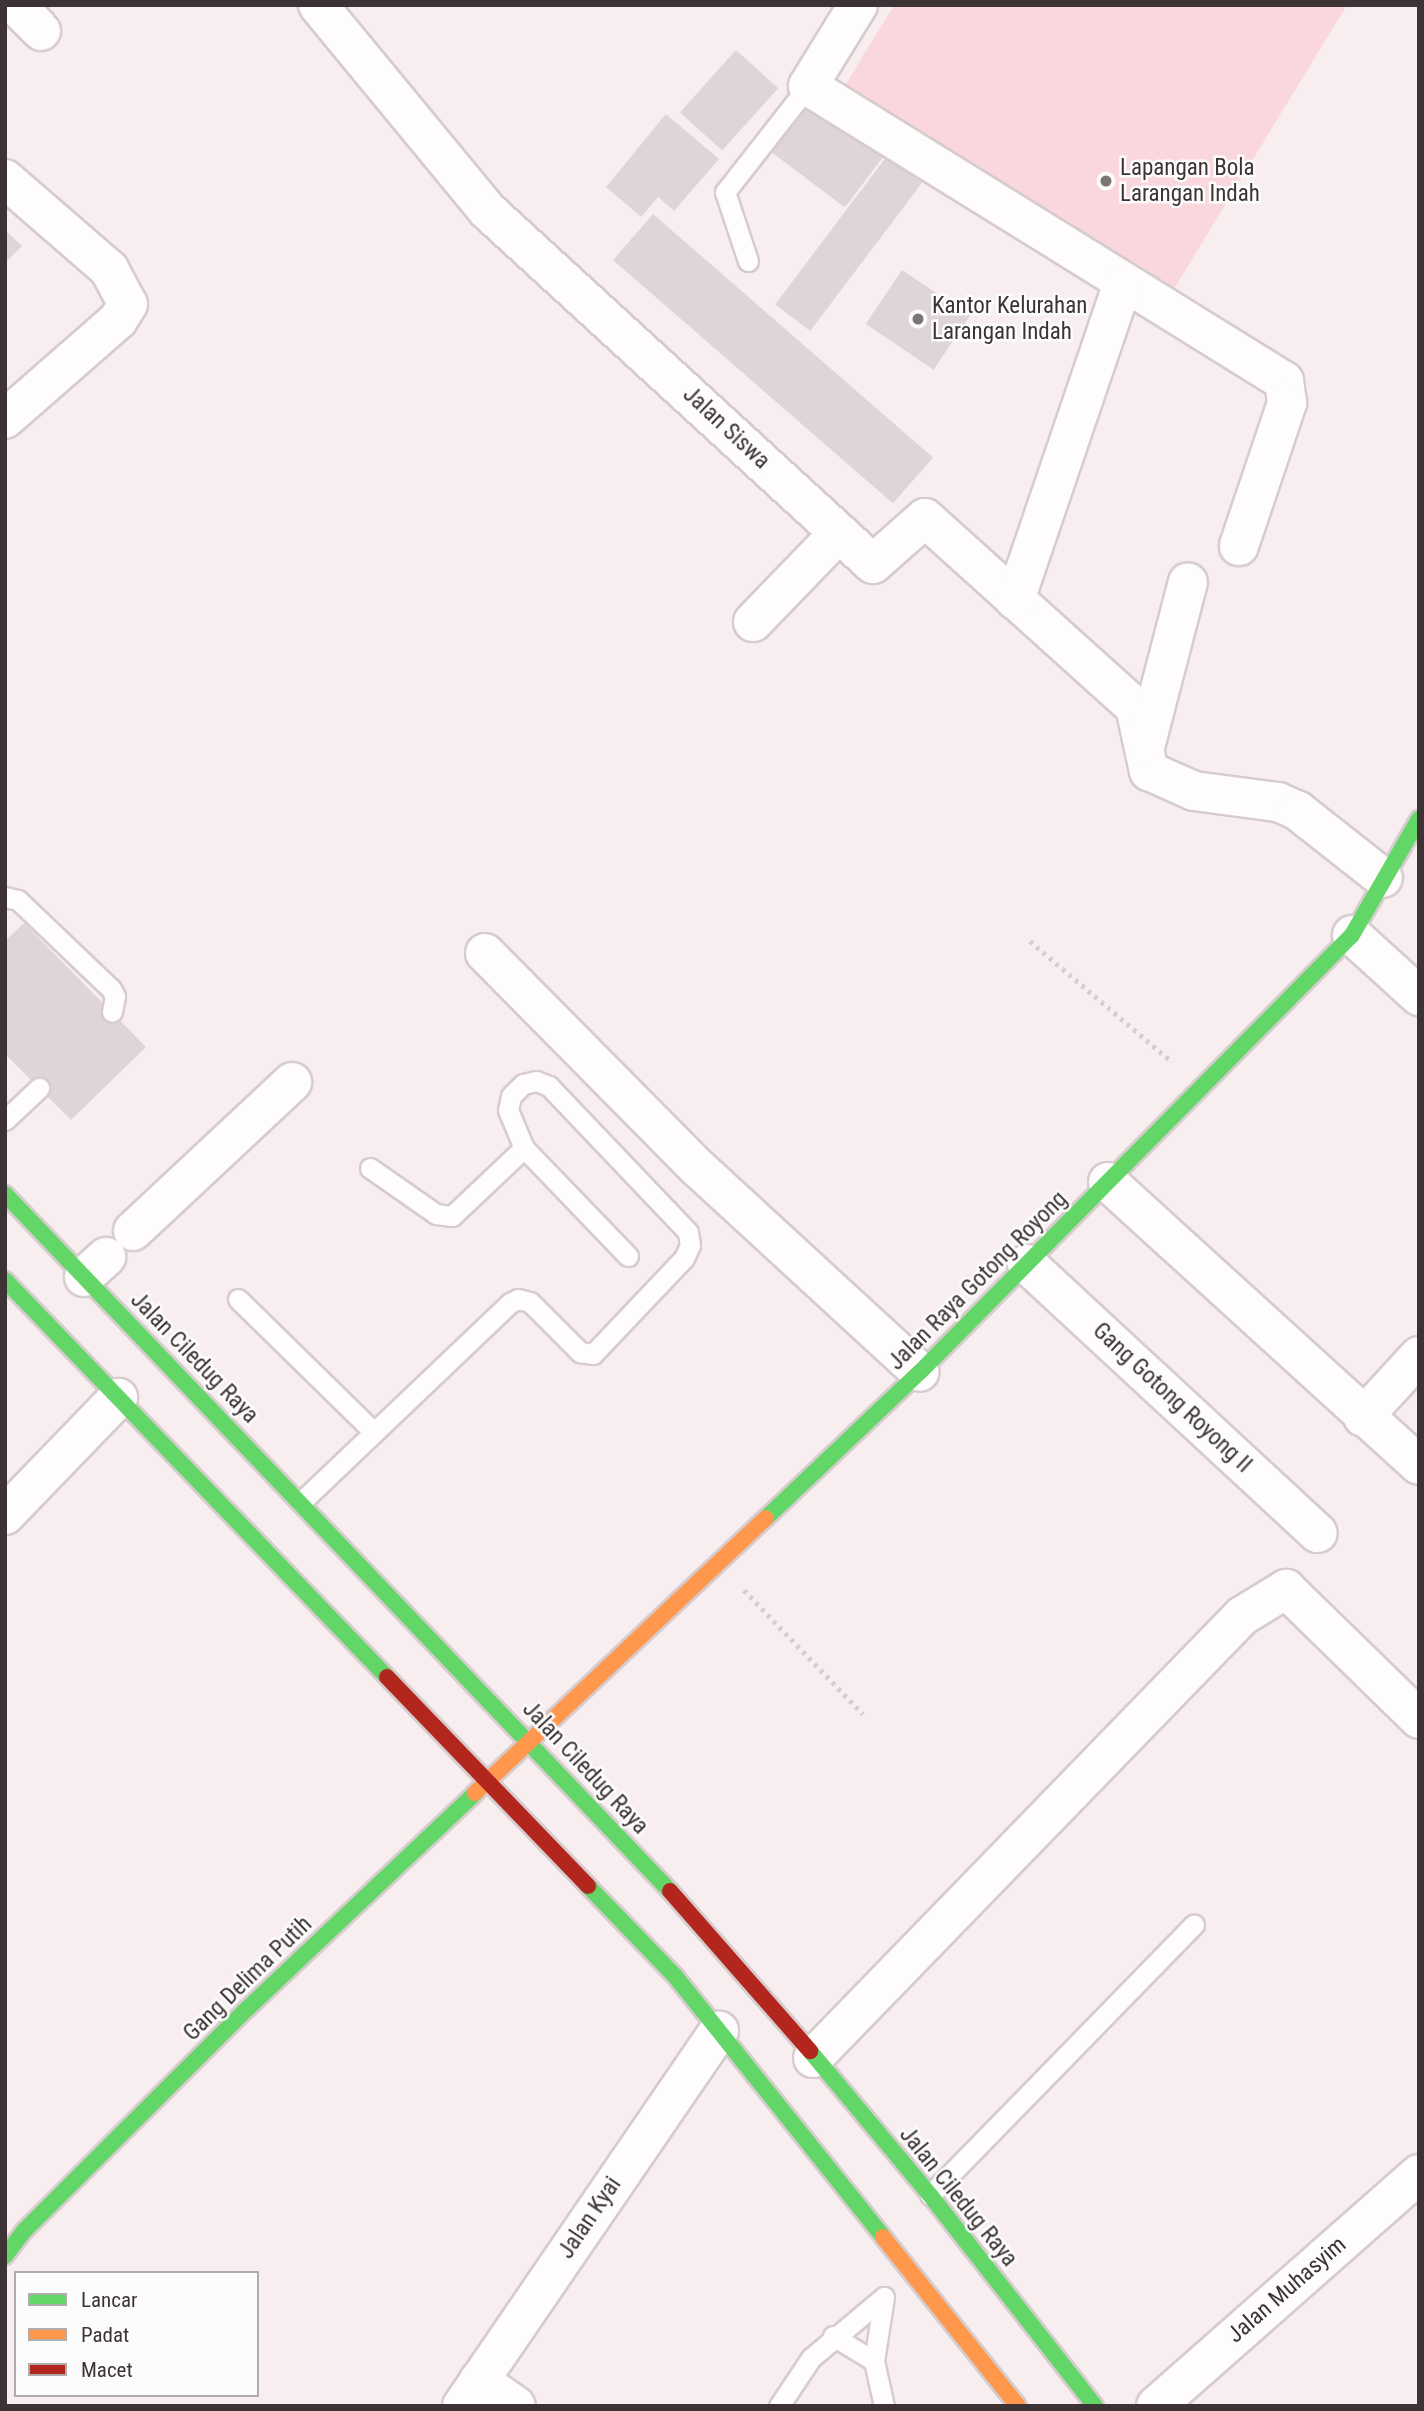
<!DOCTYPE html>
<html>
<head>
<meta charset="utf-8">
<style>
  body { margin:0 }
  #map { position:relative; width:1424px; height:2411px; overflow:hidden; background:#f8eef0; font-family:"Roboto Condensed",sans-serif }
  div>[style] { position:absolute }
  [style*='--x'] { left:calc(var(--x)*1px); top:calc(var(--y)*1px); width:calc(var(--w)*1px); rotate:calc(var(--a)*1deg) }
  .green>* { inset:0; background:#fad7dc }
  .building>* { inset:0; background:#dfd5d6; transform-origin:0 0 }
  .path>* { height:4.5px; margin-top:-2.25px; transform-origin:0; background:repeating-linear-gradient(90deg,#d3cfcf 0 3.5px,transparent 0 8.5px) }
  .roads { filter:drop-shadow(2px 0 #d6ccce) drop-shadow(-2px 0 #d6ccce) drop-shadow(0 2px #d6ccce) drop-shadow(0 -2px #d6ccce) }
  .lane>* { height:19px; margin:-9.5px; padding:0 9.5px; transform-origin:9.5px; border-radius:9.5px; background:#fefcfd }
  .street>* { height:38px; margin:-19px; padding:0 19px; transform-origin:19px; border-radius:19px; background:#fefcfd }
  .fast>* { height:16px; margin:-8px; padding:0 8px; transform-origin:8px; border-radius:8px; background:#63d668 }
  .slow>* { height:16px; margin:-8px; padding:0 8px; transform-origin:8px; border-radius:8px; background:#ff974d }
  .jam>* { height:16px; margin:-8px; padding:0 8px; transform-origin:8px; border-radius:8px; background:#b3261e }
  .dots>* { width:19px; height:19px; translate:-50% -50%; box-sizing:border-box; border:4px solid #fcfcfc; border-radius:50% }
  span { translate:-50% -50%; white-space:nowrap; text-align:center; line-height:1.15; -webkit-text-stroke:5px #fcfcfc; paint-order:stroke }
  .poi-label { font-size:23px; color:#3d3334 }
  .left { translate:0 -50%; text-align:left }
  .street-label { font-size:23px; color:#3d3334 }
  .frame { position:absolute; inset:0; border:7px solid #3d3334; pointer-events:none }
  .legend { position:absolute; left:14px; top:2271px; width:245px; height:126px; box-sizing:border-box; background:#fcfcfc; border:2px solid #b0acac; margin:0; padding:9px 12px; list-style:none; font-size:21px; color:#3d3334 }
  .legend li { display:flex; align-items:center; gap:14px; height:35px }
  .legend b { width:35px; border:2px solid #b0acac }
</style>
</head>
<body>
<div id="map">
  <div class="green">
    <i style="clip-path:polygon(894px 5px,1347px 5px,1166px 302px,838px 97px)"></i>
  </div>
  <div class="building">
    <i style="left:736px;top:50px;width:57px;height:84px;rotate:42deg"></i>
    <i style="left:808px;top:97px;width:96px;height:66px;rotate:37deg"></i>
    <i style="clip-path:polygon(666px 114px,719px 159px,674px 211px,658px 197px,641px 217px,606px 187px)"></i>
    <i style="left:887px;top:156px;width:44px;height:186px;rotate:37deg"></i>
    <i style="left:653px;top:214px;width:371px;height:61px;rotate:41deg"></i>
    <i style="clip-path:polygon(5px 230px,22px 246px,5px 263px)"></i>
    <i style="left:902px;top:270px;width:82px;height:65px;rotate:34deg"></i>
    <i style="clip-path:polygon(24px 923px,146px 1047px,71px 1120px,5px 1054px,5px 941px)"></i>
  </div>
  <div class="path">
    <i style="--x:1030;--y:941;--w:187;--a:40.4"></i>
    <i style="--x:744;--y:1590;--w:172;--a:46.2"></i>
  </div>
  <div class="roads">
    <div class="lane">
      <i style="--x:748;--y:261;--w:73;--a:-108.4"></i>
      <i style="--x:725;--y:192;--w:135;--a:-51.9"></i>
      <i style="--x:5;--y:897;--w:13;--a:13"></i>
      <i style="--x:18;--y:900;--w:129;--a:43.7"></i>
      <i style="--x:111;--y:989;--w:8;--a:60"></i>
      <i style="--x:115;--y:996;--w:16;--a:101"></i>
      <i style="--x:5;--y:1120;--w:47;--a:-43.3"></i>
      <i style="--x:370;--y:1168;--w:80;--a:34.9"></i>
      <i style="--x:436;--y:1214;--w:16;--a:7"></i>
      <i style="--x:452;--y:1216;--w:99;--a:-43.4"></i>
      <i style="--x:238;--y:1299;--w:190;--a:44.4"></i>
      <i style="--x:301;--y:1502;--w:289;--a:-43.6"></i>
      <i style="--x:510;--y:1303;--w:9;--a:-27"></i>
      <i style="--x:518;--y:1299;--w:12;--a:14"></i>
      <i style="--x:530;--y:1302;--w:71;--a:45"></i>
      <i style="--x:580;--y:1352;--w:13;--a:9"></i>
      <i style="--x:593;--y:1354;--w:132;--a:-46.5"></i>
      <i style="--x:684;--y:1258;--w:14;--a:-65"></i>
      <i style="--x:690;--y:1245;--w:13;--a:-99"></i>
      <i style="--x:688;--y:1232;--w:202;--a:-133.6"></i>
      <i style="--x:549;--y:1086;--w:14;--a:-159"></i>
      <i style="--x:536;--y:1081;--w:13;--a:167"></i>
      <i style="--x:523;--y:1084;--w:17;--a:135"></i>
      <i style="--x:511;--y:1096;--w:14;--a:102"></i>
      <i style="--x:508;--y:1110;--w:41;--a:67.2"></i>
      <i style="--x:524;--y:1148;--w:150;--a:46.1"></i>
      <i style="--x:930;--y:2195;--w:378;--a:-45.7"></i>
      <i style="--x:833;--y:2336;--w:48;--a:31.4"></i>
      <i style="--x:779;--y:2406;--w:58;--a:-56.3"></i>
      <i style="--x:811;--y:2358;--w:95;--a:-39.9"></i>
      <i style="--x:884;--y:2297;--w:65;--a:98.9"></i>
      <i style="--x:874;--y:2361;--w:46;--a:77.5"></i>
    </div>
    <div class="street">
      <i style="--x:16;--y:5;--w:36;--a:46"></i>
      <i style="--x:318;--y:5;--w:267;--a:50.5"></i>
      <i style="--x:488;--y:211;--w:522;--a:42.52"></i>
      <i style="--x:873;--y:564;--w:69;--a:-41.5"></i>
      <i style="--x:925;--y:518;--w:283;--a:42"></i>
      <i style="--x:1135;--y:707;--w:66;--a:77.7"></i>
      <i style="--x:1149;--y:771;--w:49;--a:24"></i>
      <i style="--x:1194;--y:791;--w:85;--a:7.5"></i>
      <i style="--x:1278;--y:802;--w:22;--a:24"></i>
      <i style="--x:1298;--y:811;--w:108;--a:38.2"></i>
      <i style="--x:858;--y:5;--w:95;--a:121.7"></i>
      <i style="--x:808;--y:86;--w:560;--a:31.79"></i>
      <i style="--x:1284;--y:381;--w:22;--a:82"></i>
      <i style="--x:1287;--y:403;--w:151;--a:108.6"></i>
      <i style="--x:5;--y:179;--w:138;--a:40.9"></i>
      <i style="--x:109;--y:269;--w:40;--a:62"></i>
      <i style="--x:128;--y:304;--w:19;--a:122"></i>
      <i style="--x:118;--y:320;--w:150;--a:138.8"></i>
      <i style="--x:1015;--y:600;--w:333;--a:-71.2"></i>
      <i style="--x:753;--y:622;--w:124;--a:-46"></i>
      <i style="--x:1146;--y:743;--w:166;--a:-75.4"></i>
      <i style="--x:1352;--y:935;--w:91;--a:42.3"></i>
      <i style="--x:485;--y:953;--w:303;--a:45.3"></i>
      <i style="--x:698;--y:1168;--w:301;--a:42.6"></i>
      <i style="--x:1108;--y:1182;--w:420;--a:42.3"></i>
      <i style="--x:133;--y:1231;--w:218;--a:-43.1"></i>
      <i style="--x:1027;--y:1264;--w:396;--a:42.8"></i>
      <i style="--x:84;--y:1277;--w:30;--a:-42"></i>
      <i style="--x:1363;--y:1417;--w:83;--a:-47.4"></i>
      <i style="--x:5;--y:1515;--w:163;--a:-46"></i>
      <i style="--x:813;--y:2058;--w:616;--a:-45.86"></i>
      <i style="--x:1242;--y:1616;--w:52;--a:-31.5"></i>
      <i style="--x:1286;--y:1589;--w:186;--a:44.3"></i>
      <i style="--x:479;--y:2380;--w:45;--a:35.1"></i>
      <i style="--x:462;--y:2406;--w:455;--a:-55.6"></i>
      <i style="--x:1156;--y:2406;--w:351;--a:-41.4"></i>
    </div>
    <div class="fast">
      <i style="--x:5;--y:1194;--w:963;--a:46.35"></i>
      <i style="--x:5;--y:1280;--w:551;--a:46.1"></i>
      <i style="--x:766;--y:1518;--w:212;--a:-43.5"></i>
      <i style="--x:920;--y:1372;--w:614;--a:-45.33"></i>
      <i style="--x:1352;--y:935;--w:134;--a:-60"></i>
      <i style="--x:588;--y:1886;--w:125;--a:46"></i>
      <i style="--x:675;--y:1976;--w:334;--a:51.4"></i>
      <i style="--x:810;--y:2051;--w:187;--a:50.2"></i>
      <i style="--x:930;--y:2195;--w:268;--a:52"></i>
      <i style="--x:5;--y:2256;--w:31;--a:-53"></i>
      <i style="--x:24;--y:2231;--w:316;--a:-44.9"></i>
      <i style="--x:248;--y:2008;--w:313;--a:-43.4"></i>
    </div>
    <div class="slow">
      <i style="--x:475;--y:1793;--w:400;--a:-43.4"></i>
      <i style="--x:883;--y:2237;--w:216;--a:51.4"></i>
    </div>
    <div class="jam">
      <i style="--x:387;--y:1677;--w:290;--a:46.1"></i>
      <i style="--x:670;--y:1891;--w:213;--a:48.8"></i>
    </div>
  </div>
  <div class="dots">
    <i style="left:1106px;top:181px;background:#7e7476"></i>
    <i style="left:918px;top:319px;background:#7e7476"></i>
  </div>
  <div class="poi-label">
    <span class="left" style="left:1120px;top:181px">Lapangan Bola<br>Larangan Indah</span>
    <span class="left" style="left:932px;top:319px">Kantor Kelurahan<br>Larangan Indah</span>
  </div>
  <div class="street-label">
    <span style="left:726px;top:428px;rotate:43deg">Jalan Siswa</span>
    <span style="left:978px;top:1281px;rotate:-45deg">Jalan Raya Gotong Royong</span>
    <span style="left:194px;top:1358px;rotate:46deg">Jalan Ciledug Raya</span>
    <span style="left:1172px;top:1398px;rotate:43deg">Gang Gotong Royong II</span>
    <span style="left:585px;top:1768px;rotate:47deg">Jalan Ciledug Raya</span>
    <span style="left:248px;top:1979px;rotate:-44deg">Gang Delima Putih</span>
    <span style="left:958px;top:2197px;rotate:51deg">Jalan Ciledug Raya</span>
    <span style="left:590px;top:2218px;rotate:-56deg">Jalan Kyai</span>
    <span style="left:1287px;top:2290px;rotate:-41deg">Jalan Muhasyim</span>
  </div>
  <div class="frame"></div>
  <ul class="legend">
  <li><b style="height:9px;background:#63d668"></b>Lancar</li>
  <li><b style="height:9px;background:#ff974d"></b>Padat</li>
  <li><b style="height:9px;background:#b3261e"></b>Macet</li>
  </ul>
</div>
</body>
</html>
